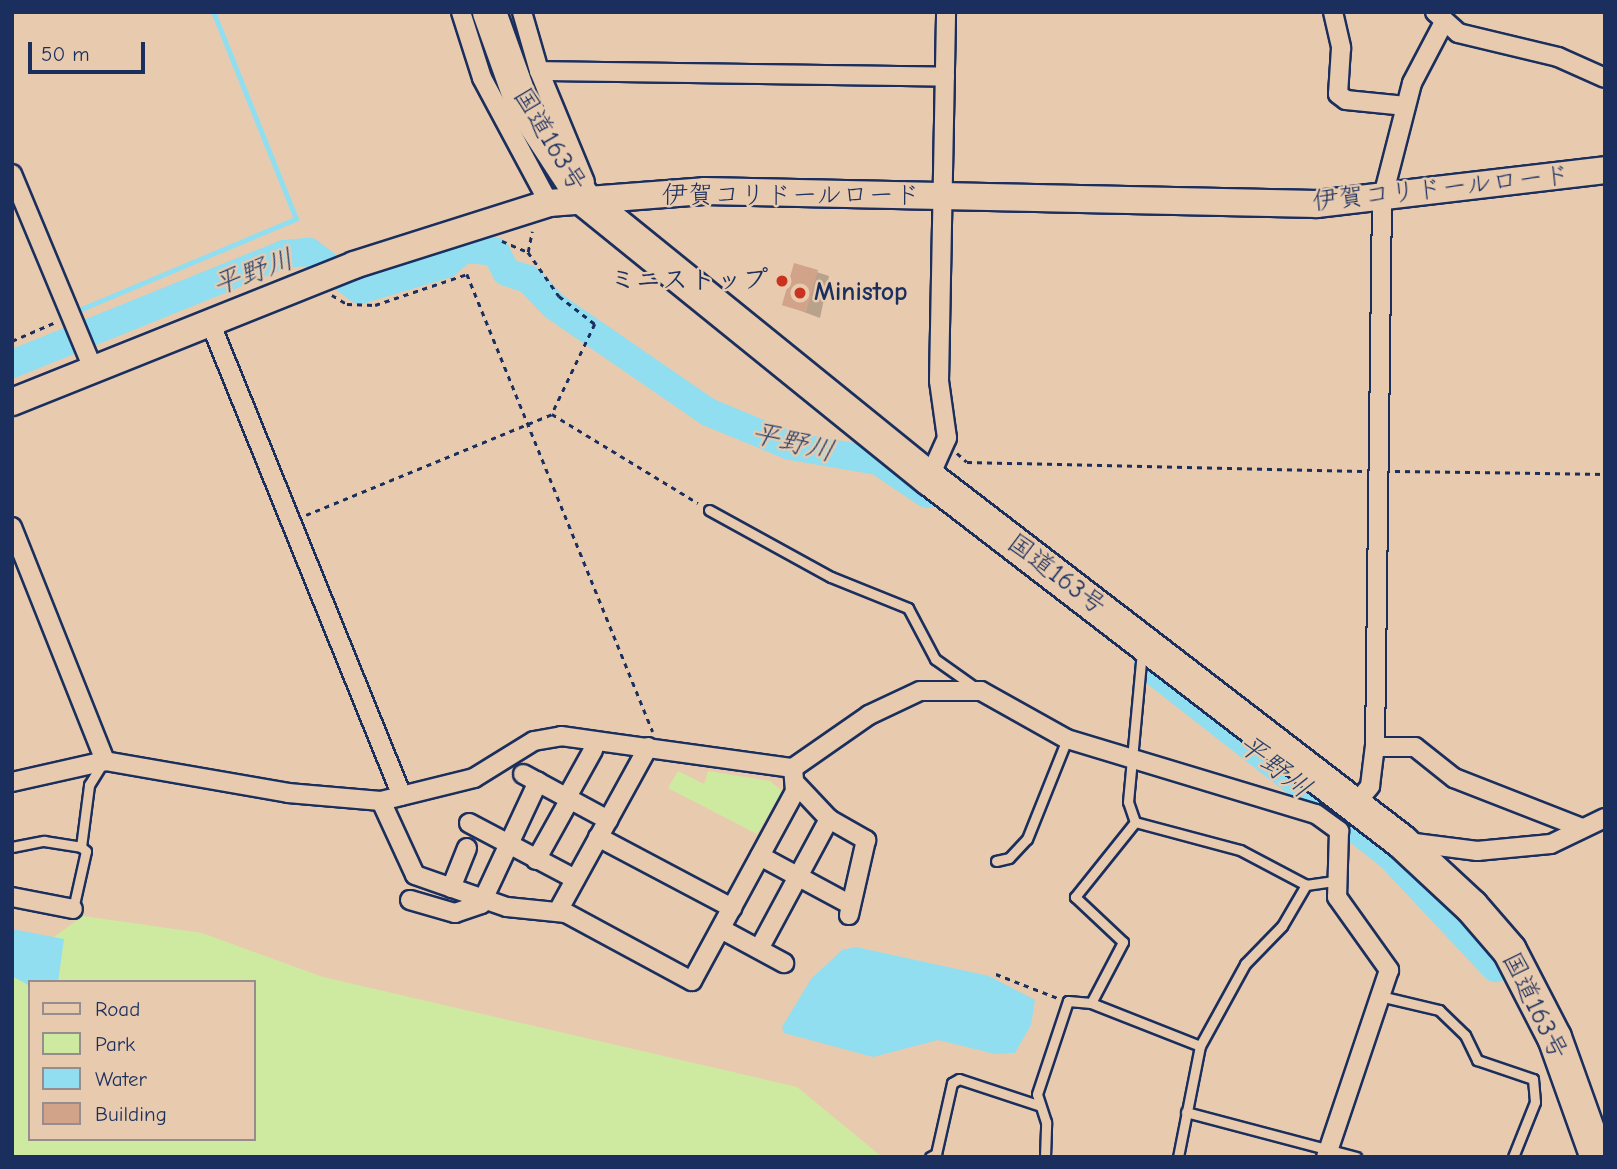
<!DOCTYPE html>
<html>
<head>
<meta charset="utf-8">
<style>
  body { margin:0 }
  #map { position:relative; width:1617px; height:1169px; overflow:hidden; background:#e8cbaf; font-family:"Comic Neue","Klee One",sans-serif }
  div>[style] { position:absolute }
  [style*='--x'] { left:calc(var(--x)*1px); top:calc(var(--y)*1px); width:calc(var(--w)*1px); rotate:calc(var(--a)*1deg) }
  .green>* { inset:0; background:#ceeaa1 }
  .water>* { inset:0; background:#90deef }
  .shadow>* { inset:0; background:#0003 }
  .stream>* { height:4.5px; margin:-2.25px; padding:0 2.25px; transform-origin:2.25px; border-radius:2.25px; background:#90deef }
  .river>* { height:28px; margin:-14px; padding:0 14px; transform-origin:14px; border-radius:14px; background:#90deef }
  .building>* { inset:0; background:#d1a489; transform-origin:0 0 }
  .path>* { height:2.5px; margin-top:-1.25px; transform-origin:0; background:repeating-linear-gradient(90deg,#1b2f5e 0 5px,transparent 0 10px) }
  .roads { filter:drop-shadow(2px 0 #1b2f5e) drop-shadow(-2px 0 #1b2f5e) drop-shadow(0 2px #1b2f5e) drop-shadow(0 -2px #1b2f5e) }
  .lane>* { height:9px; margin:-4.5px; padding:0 4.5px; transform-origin:4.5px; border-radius:4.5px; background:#e8cbaf }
  .street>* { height:18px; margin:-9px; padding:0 9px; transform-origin:9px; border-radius:9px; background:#e8cbaf }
  .secondary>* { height:26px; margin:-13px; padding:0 13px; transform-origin:13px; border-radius:13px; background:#e8cbaf }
  .highway>* { height:33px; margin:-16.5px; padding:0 16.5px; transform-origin:16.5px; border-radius:16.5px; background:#e8cbaf }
  .dots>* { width:19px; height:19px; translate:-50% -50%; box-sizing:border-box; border:4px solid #e8cbaf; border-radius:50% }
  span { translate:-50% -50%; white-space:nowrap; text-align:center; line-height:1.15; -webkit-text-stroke:5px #e8cbaf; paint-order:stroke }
  .street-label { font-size:26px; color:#1b2f5e }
  .poi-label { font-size:26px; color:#1b2f5e; font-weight:700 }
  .right { translate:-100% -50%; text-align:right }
  .left { translate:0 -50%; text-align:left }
  .water-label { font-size:28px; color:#27406c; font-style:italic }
  .frame { position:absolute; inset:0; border:14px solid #1b2f5e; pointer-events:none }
  .legend { position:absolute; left:28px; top:980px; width:228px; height:161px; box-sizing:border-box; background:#e8cbaf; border:2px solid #968d8f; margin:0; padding:9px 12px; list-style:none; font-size:21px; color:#1b2f5e }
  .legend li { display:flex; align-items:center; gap:14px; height:35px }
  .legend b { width:35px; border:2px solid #968d8f }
  .scale { position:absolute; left:28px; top:42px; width:117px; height:32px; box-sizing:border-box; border:4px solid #1b2f5e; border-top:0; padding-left:9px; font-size:21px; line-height:24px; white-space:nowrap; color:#1b2f5e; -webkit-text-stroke:5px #e8cbaf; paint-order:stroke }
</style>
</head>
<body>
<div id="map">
  <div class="green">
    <i style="clip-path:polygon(678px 771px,704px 784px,708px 771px,770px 781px,782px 791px,757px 834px,668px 788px)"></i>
    <i style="clip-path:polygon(evenodd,83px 916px,202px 933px,323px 977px,797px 1087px,882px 1157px,12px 1157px,12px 967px,83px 916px,30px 982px,254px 982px,254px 1139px,30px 1139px,30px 982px)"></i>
  </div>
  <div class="water">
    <i style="clip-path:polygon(12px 929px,64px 939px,58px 982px,30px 986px,12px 976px)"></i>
    <i style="clip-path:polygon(856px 947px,989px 976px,1035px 1000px,1031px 1025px,1015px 1053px,995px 1054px,938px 1040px,873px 1057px,784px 1033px,782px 1027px,811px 979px,842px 950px)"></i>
  </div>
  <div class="shadow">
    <i style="clip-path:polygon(795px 265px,829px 276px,820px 318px,785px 305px)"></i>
  </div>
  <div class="stream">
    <i style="--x:79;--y:310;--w:235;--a:-22.8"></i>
    <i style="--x:296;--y:219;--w:223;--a:-111.8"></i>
  </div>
  <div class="river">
    <i style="--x:12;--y:364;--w:293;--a:-22"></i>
    <i style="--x:284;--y:254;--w:25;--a:-5"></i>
    <i style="--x:309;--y:252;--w:64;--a:36.7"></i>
    <i style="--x:360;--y:290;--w:90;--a:-16.8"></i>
    <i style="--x:446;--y:264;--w:23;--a:-40"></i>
    <i style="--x:464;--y:249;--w:32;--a:5"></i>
    <i style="--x:496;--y:252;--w:22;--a:63"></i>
    <i style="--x:506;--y:272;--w:23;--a:18"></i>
    <i style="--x:528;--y:279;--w:37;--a:46"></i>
    <i style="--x:554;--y:306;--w:187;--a:34.5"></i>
    <i style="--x:708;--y:412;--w:89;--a:22.5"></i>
    <i style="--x:790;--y:446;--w:89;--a:9.7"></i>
    <i style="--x:878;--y:461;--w:59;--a:34"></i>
    <i style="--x:1147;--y:666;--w:308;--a:38"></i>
    <i style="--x:1390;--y:856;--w:154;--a:46.8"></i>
  </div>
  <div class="building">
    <i style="left:794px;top:263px;width:25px;height:44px;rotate:16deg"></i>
  </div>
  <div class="path">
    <i style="--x:502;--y:241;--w:28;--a:23"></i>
    <i style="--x:528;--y:252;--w:54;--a:54.8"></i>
    <i style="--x:559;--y:296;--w:46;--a:37.9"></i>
    <i style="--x:595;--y:324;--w:100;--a:115.5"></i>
    <i style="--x:552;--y:414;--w:171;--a:31.4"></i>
    <i style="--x:528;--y:252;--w:21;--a:-79"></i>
    <i style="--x:332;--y:295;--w:17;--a:31"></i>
    <i style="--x:347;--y:304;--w:28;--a:2"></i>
    <i style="--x:375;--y:305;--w:97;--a:-18.6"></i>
    <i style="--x:467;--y:274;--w:494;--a:67.9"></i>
    <i style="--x:12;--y:341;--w:48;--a:-23.4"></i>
    <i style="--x:957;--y:453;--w:13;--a:42"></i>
    <i style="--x:967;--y:462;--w:396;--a:1.3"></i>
    <i style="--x:1395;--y:471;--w:210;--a:0.8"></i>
    <i style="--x:306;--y:515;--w:266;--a:-22.3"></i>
    <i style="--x:996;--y:974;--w:66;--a:21.2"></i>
  </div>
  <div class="roads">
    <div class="lane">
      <i style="--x:709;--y:510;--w:139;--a:28.8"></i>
      <i style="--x:831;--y:577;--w:83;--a:21.9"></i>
      <i style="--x:908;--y:608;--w:58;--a:62.1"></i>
      <i style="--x:935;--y:659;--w:50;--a:35.3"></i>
      <i style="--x:1135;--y:822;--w:109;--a:14.9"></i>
      <i style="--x:1240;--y:850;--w:75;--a:27.9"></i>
      <i style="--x:12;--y:847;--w:33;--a:-11"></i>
      <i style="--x:44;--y:841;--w:37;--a:9"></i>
      <i style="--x:996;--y:861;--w:13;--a:-13"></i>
      <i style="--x:1009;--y:858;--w:26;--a:-47"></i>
      <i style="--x:1027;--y:839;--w:108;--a:-68.2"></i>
      <i style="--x:73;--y:909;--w:59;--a:-77.4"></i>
      <i style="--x:86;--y:851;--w:6;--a:-141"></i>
      <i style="--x:81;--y:847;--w:63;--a:-82.6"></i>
      <i style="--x:89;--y:785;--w:26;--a:-58"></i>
      <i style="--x:1384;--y:997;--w:57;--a:13.3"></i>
      <i style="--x:1439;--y:1010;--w:36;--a:44"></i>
      <i style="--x:1465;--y:1035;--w:28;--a:64"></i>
      <i style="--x:1477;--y:1060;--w:59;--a:18.7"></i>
      <i style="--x:1533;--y:1079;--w:23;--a:85"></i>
      <i style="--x:1535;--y:1102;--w:59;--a:111.8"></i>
      <i style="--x:1091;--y:1003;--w:69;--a:-62.3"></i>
      <i style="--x:1123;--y:942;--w:66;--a:-136.8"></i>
      <i style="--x:1075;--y:897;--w:96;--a:-51.3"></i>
      <i style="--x:1135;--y:822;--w:21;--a:-109"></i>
      <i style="--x:1128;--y:802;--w:151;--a:-84.7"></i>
      <i style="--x:1186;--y:1112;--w:176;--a:14.8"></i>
      <i style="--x:930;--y:1157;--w:7;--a:-27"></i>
      <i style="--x:936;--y:1154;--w:73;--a:-77.3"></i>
      <i style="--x:952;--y:1083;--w:8;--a:-30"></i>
      <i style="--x:959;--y:1079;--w:83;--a:18.2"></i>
      <i style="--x:1045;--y:1157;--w:35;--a:-88"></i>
      <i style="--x:1046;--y:1122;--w:29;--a:-108"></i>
      <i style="--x:1037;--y:1094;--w:98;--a:-71.6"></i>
      <i style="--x:1068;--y:1001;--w:23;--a:5"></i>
      <i style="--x:1091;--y:1003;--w:117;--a:21.5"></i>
      <i style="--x:1178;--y:1157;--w:113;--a:-78.8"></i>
      <i style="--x:1200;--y:1046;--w:94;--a:-61.2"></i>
      <i style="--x:1245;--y:964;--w:53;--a:-45.8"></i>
      <i style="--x:1282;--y:926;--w:48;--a:-59.7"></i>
      <i style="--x:1306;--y:885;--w:30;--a:-8"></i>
    </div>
    <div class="street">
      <i style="--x:461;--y:12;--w:69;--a:72.3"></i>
      <i style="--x:482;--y:78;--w:142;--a:61.8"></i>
      <i style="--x:522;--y:12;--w:61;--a:73.9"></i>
      <i style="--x:539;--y:71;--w:406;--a:0.8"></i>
      <i style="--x:1333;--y:12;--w:37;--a:77"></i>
      <i style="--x:1341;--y:48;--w:46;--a:93.7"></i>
      <i style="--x:1338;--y:94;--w:10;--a:37"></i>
      <i style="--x:1346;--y:100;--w:60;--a:5.7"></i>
      <i style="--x:1435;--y:12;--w:31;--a:42"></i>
      <i style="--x:1458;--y:33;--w:103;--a:13.5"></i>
      <i style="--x:1558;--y:57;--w:51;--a:24.1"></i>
      <i style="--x:539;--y:71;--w:120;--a:67.5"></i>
      <i style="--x:12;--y:174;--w:211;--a:67.4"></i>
      <i style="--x:210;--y:322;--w:511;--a:67.95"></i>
      <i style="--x:929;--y:478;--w:44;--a:-65.8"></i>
      <i style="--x:947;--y:438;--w:58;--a:-98"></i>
      <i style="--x:939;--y:381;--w:369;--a:-88.9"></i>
      <i style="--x:12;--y:527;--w:252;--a:68.3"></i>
      <i style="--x:1375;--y:747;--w:40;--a:0"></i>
      <i style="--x:1415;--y:747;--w:50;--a:38.5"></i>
      <i style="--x:1454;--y:778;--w:137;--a:21.3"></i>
      <i style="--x:523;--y:774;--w:97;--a:28.4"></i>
      <i style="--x:12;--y:782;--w:95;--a:-12.7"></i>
      <i style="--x:105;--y:761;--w:186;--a:9.9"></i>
      <i style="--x:288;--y:793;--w:93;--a:4.9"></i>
      <i style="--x:381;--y:801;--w:96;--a:-13.9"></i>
      <i style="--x:474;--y:778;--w:70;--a:-31.7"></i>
      <i style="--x:534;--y:741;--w:27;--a:-10"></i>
      <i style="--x:561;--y:736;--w:234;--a:7.9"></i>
      <i style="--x:793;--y:768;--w:93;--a:-34.9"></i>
      <i style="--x:869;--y:715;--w:56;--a:-25.2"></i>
      <i style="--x:920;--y:691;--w:61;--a:0"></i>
      <i style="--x:981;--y:691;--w:98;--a:29.2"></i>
      <i style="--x:1067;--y:739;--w:260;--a:16.8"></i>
      <i style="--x:1316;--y:814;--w:29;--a:36"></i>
      <i style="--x:1339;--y:831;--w:66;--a:91.7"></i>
      <i style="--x:1337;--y:897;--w:90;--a:54.5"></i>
      <i style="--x:1389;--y:970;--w:197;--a:108.6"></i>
      <i style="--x:797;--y:785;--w:47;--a:46.7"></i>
      <i style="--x:829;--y:819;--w:43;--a:29.6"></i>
      <i style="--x:866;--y:840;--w:77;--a:102.8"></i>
      <i style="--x:567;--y:797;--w:54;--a:-61"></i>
      <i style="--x:381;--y:801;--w:81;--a:65.3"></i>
      <i style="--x:415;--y:875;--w:97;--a:19.2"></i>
      <i style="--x:507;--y:907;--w:59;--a:5.8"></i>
      <i style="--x:566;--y:913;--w:143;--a:28.4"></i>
      <i style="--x:692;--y:981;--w:216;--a:-61.5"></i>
      <i style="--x:795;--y:791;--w:23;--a:-95"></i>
      <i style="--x:1351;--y:809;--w:30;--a:-50"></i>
      <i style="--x:1370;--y:786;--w:39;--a:-83"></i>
      <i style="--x:1375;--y:747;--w:547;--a:-89.27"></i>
      <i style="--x:1382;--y:200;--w:121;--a:-75.6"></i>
      <i style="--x:1412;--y:83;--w:67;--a:-62.3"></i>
      <i style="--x:469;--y:823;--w:120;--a:27.8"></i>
      <i style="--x:598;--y:837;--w:152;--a:27.9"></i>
      <i style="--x:1407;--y:842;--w:71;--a:7.3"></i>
      <i style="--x:1477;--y:851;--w:74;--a:-5.4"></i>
      <i style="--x:1551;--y:844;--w:60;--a:-25.7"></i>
      <i style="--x:760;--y:856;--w:103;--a:28.3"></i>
      <i style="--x:536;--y:860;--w:70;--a:-60.9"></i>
      <i style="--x:451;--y:888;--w:43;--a:-68.2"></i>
      <i style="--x:12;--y:897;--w:62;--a:11.1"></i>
      <i style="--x:410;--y:900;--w:47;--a:16.1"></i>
      <i style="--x:455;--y:913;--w:28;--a:-19"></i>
      <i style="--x:481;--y:904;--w:135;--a:-65"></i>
      <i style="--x:558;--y:911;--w:187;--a:-61.2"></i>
      <i style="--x:721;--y:929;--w:72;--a:28.4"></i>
      <i style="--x:759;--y:949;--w:148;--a:-61.7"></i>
    </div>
    <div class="secondary">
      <i style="--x:12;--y:402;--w:368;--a:-21.8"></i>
      <i style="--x:354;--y:265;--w:205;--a:-17.6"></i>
      <i style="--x:549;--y:203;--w:155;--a:-4.4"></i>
      <i style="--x:704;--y:191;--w:613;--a:1.21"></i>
      <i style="--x:1317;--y:204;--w:290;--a:-6.7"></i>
    </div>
    <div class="highway">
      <i style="--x:489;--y:12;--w:98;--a:70.3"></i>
      <i style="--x:522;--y:104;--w:113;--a:56.9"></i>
      <i style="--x:584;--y:199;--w:444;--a:39"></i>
      <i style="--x:929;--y:478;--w:595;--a:37.56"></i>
      <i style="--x:1401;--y:841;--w:96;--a:42.9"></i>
      <i style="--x:1471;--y:906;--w:58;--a:49.2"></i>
      <i style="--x:1509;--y:950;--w:98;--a:62.7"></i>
      <i style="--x:1554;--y:1037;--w:127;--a:70.3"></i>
    </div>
  </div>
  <div class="dots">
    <i style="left:782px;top:281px;background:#c8321e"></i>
    <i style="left:800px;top:293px;background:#c8321e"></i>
  </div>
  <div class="street-label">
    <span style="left:549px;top:140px;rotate:59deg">国道163号</span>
    <span style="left:1441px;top:189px;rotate:-6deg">伊賀コリドールロード</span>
    <span style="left:791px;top:196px">伊賀コリドールロード</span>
    <span style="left:1056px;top:575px;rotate:37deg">国道163号</span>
    <span style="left:1534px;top:1006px;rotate:64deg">国道163号</span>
  </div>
  <div class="poi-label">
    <span class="right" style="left:768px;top:281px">ミニストップ</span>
    <span class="left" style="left:814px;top:293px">Ministop</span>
  </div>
  <div class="water-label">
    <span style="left:253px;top:272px;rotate:-20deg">平野川</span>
    <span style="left:793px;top:442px;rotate:14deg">平野川</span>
    <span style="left:1275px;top:766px;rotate:38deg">平野川</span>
  </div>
  <div class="frame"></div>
  <ul class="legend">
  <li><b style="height:9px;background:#e8cbaf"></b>Road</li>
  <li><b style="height:19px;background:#ceeaa1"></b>Park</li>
  <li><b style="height:19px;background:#90deef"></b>Water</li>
  <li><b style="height:19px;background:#d1a489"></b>Building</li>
  </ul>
  <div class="scale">50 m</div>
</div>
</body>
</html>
